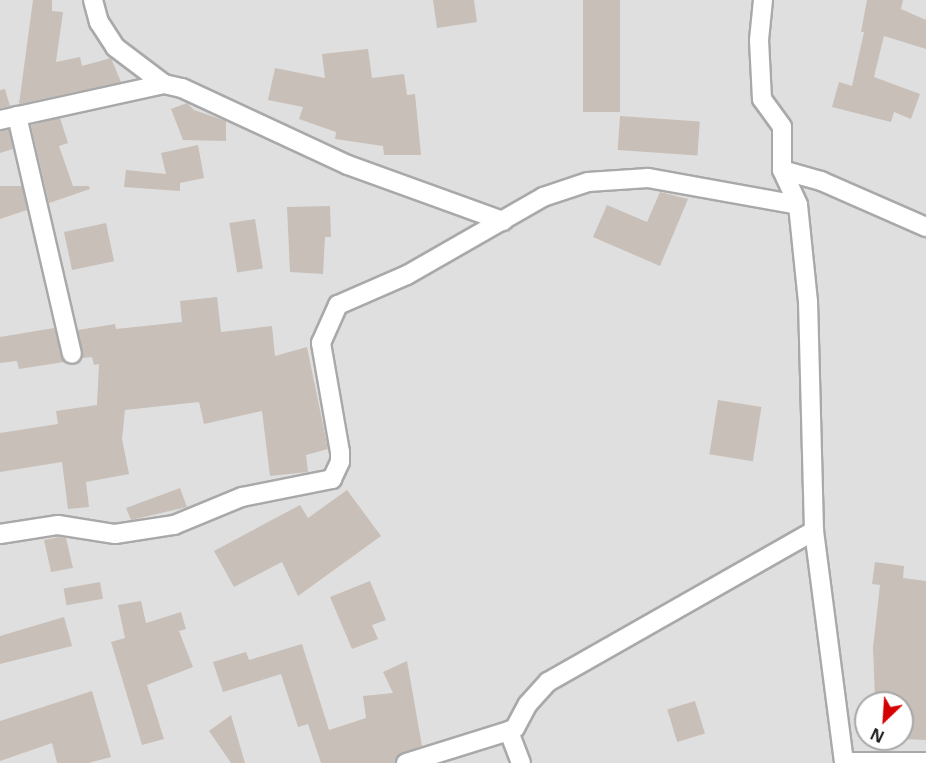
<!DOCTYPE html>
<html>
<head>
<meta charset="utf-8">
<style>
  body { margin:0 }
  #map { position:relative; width:926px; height:763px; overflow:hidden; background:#f2efe9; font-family:"Open Sans",sans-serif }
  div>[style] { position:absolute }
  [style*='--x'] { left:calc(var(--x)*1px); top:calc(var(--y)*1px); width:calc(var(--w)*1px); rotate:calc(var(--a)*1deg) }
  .residential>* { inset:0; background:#e0dfdf }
  .building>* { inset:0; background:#c7bfb8; transform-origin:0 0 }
  .roads { filter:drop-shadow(2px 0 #a9a9a9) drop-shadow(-2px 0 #a9a9a9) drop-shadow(0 2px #a9a9a9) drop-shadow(0 -2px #a9a9a9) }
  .minor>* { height:18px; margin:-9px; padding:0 9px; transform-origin:9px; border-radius:9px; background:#fff }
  span { translate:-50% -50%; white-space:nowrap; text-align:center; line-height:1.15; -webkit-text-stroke:4.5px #fff; paint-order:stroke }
  .north { position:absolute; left:854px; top:691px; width:60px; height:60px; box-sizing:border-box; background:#fff; border:2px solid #a7a7a7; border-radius:50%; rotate:205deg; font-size:16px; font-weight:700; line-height:24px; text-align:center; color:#222 }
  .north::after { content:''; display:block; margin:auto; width:21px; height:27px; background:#d40000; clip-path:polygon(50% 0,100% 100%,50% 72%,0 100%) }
</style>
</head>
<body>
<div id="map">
  <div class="residential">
    <i style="clip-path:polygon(evenodd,0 0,926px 0,926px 763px,0 763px,0 0,866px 703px,902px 703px,902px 739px,866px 739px,866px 703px)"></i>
  </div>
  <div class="building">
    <i style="clip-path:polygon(33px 0,52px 0,52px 11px,63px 12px,56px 62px,80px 57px,82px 66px,111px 58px,121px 82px,19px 104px)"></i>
    <i style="clip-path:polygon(433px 0,474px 0,477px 22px,437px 28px)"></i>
    <i style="left:583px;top:0;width:37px;height:112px"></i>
    <i style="clip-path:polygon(867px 0,903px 0,901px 9px,926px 20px,926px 49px,884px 36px,874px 77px,920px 94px,911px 119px,894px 112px,891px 122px,832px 107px,839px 82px,852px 86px,864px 32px,861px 32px)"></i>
    <i style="clip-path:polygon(368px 49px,372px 78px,404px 74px,407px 95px,415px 94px,421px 155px,384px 155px,383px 146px,335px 139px,336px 132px,299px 119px,303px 107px,268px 100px,275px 68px,325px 78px,322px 54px)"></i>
    <i style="clip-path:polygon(5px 89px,10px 106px,0 108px,0 90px)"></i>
    <i style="clip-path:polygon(187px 103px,194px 110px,226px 121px,226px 141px,183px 140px,171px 109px)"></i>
    <i style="left:620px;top:116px;width:80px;height:34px;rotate:4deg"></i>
    <i style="clip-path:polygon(60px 118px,68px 143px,59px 146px,73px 186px,89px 186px,90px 189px,49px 203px,31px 125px)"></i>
    <i style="clip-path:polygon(9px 130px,13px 149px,0 153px,0 131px)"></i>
    <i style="clip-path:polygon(198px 145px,204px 178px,180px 183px,180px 191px,124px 187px,126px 170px,166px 174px,161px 153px)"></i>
    <i style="clip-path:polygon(0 186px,22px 186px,27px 210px,0 219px)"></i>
    <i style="clip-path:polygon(660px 192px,688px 199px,660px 266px,593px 237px,607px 205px,647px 222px)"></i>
    <i style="clip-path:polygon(330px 206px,331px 237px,325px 237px,323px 274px,290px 272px,287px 207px)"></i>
    <i style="left:255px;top:219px;width:50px;height:26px;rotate:81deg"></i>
    <i style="left:106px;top:223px;width:39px;height:43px;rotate:78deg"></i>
    <i style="clip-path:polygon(217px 297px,221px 332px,272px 326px,275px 356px,307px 347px,328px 449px,306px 455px,308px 472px,270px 476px,262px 411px,204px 424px,199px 402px,125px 410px,122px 439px,129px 474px,86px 482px,89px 507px,68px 509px,62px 462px,0 472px,0 433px,58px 424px,56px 411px,97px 405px,99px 364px,94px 365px,92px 357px,82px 358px,78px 330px,115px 324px,116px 329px,182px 322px,180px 301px)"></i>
    <i style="clip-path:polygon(54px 328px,64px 362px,19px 369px,17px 361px,0 363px,0 337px)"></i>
    <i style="left:718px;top:400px;width:44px;height:55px;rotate:9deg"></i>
    <i style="clip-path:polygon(180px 488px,187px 507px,131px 520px,126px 508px)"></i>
    <i style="clip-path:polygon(347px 490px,381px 536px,298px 596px,282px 562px,234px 587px,214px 551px,300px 505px,308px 518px)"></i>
    <i style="clip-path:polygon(59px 537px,66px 538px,73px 568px,51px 572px,44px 540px)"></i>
    <i style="clip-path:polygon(875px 562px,904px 566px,903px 578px,926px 581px,926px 740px,902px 739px,902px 703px,875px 699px,873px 648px,880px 585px,872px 584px)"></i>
    <i style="clip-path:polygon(370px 581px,386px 620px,372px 625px,378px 639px,352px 649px,330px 597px)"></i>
    <i style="left:100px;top:582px;width:17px;height:37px;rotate:80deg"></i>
    <i style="clip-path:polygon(141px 601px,146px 623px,181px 612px,186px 629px,179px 631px,193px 667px,147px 685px,164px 739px,142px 745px,111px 642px,125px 638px,118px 605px)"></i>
    <i style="clip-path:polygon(64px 617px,72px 646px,0 664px,0 636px)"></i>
    <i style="clip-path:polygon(302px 644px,329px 730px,366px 718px,363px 696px,393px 693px,383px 672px,407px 661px,422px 746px,402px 753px,395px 763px,321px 763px,308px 724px,298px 727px,281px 674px,223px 692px,213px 662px,246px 652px,249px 660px)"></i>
    <i style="clip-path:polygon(92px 691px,111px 757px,88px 763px,57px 763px,52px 743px,0 761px,0 721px)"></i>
    <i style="left:695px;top:701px;width:34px;height:29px;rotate:73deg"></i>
    <i style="clip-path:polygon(231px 715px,245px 763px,231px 763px,209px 731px)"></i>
  </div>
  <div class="roads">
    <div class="minor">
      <i style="--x:93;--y:0;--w:23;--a:75"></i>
      <i style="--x:99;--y:22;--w:30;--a:57"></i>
      <i style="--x:115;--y:47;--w:61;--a:37.1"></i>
      <i style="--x:763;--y:0;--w:40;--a:95.7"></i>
      <i style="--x:759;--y:40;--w:59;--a:87.1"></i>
      <i style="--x:762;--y:99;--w:34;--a:54"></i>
      <i style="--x:782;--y:127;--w:43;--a:90"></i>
      <i style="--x:782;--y:170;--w:38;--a:65"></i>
      <i style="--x:798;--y:205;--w:97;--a:84.1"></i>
      <i style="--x:808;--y:301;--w:230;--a:88.5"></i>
      <i style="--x:814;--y:531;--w:234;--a:82.6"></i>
      <i style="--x:17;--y:116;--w:244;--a:77"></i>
      <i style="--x:0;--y:120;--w:168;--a:-12.4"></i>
      <i style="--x:164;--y:84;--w:18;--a:13"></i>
      <i style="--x:182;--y:88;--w:183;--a:24.9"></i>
      <i style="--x:348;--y:165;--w:165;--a:19.9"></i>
      <i style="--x:782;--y:170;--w:41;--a:15.8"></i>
      <i style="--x:821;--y:181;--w:115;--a:23.7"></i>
      <i style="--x:0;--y:534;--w:59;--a:-8.8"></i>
      <i style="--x:58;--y:525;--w:58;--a:9"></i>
      <i style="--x:115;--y:534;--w:60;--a:-8.7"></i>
      <i style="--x:174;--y:525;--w:74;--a:-22.4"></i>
      <i style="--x:242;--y:497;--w:92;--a:-11.3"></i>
      <i style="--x:332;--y:479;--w:19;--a:-65"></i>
      <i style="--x:340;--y:462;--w:10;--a:-90"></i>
      <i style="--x:340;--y:452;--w:111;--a:-99.9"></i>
      <i style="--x:321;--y:343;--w:42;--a:-65.9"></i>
      <i style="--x:338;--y:305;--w:75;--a:-23.5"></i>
      <i style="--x:407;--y:275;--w:157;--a:-29.8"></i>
      <i style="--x:543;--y:197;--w:47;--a:-18.4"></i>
      <i style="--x:588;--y:182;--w:60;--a:-3.8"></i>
      <i style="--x:648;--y:178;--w:152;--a:10.2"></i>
      <i style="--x:844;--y:762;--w:82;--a:0"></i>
      <i style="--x:406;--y:763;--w:108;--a:-17.3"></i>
      <i style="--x:521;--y:763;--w:34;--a:-111"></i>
      <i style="--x:509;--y:731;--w:7;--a:-27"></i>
      <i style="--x:515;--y:728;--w:27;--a:-62"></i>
      <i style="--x:528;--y:704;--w:30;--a:-48"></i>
      <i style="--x:548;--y:682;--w:306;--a:-29.6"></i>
    </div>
  </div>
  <div class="north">N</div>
</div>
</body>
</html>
